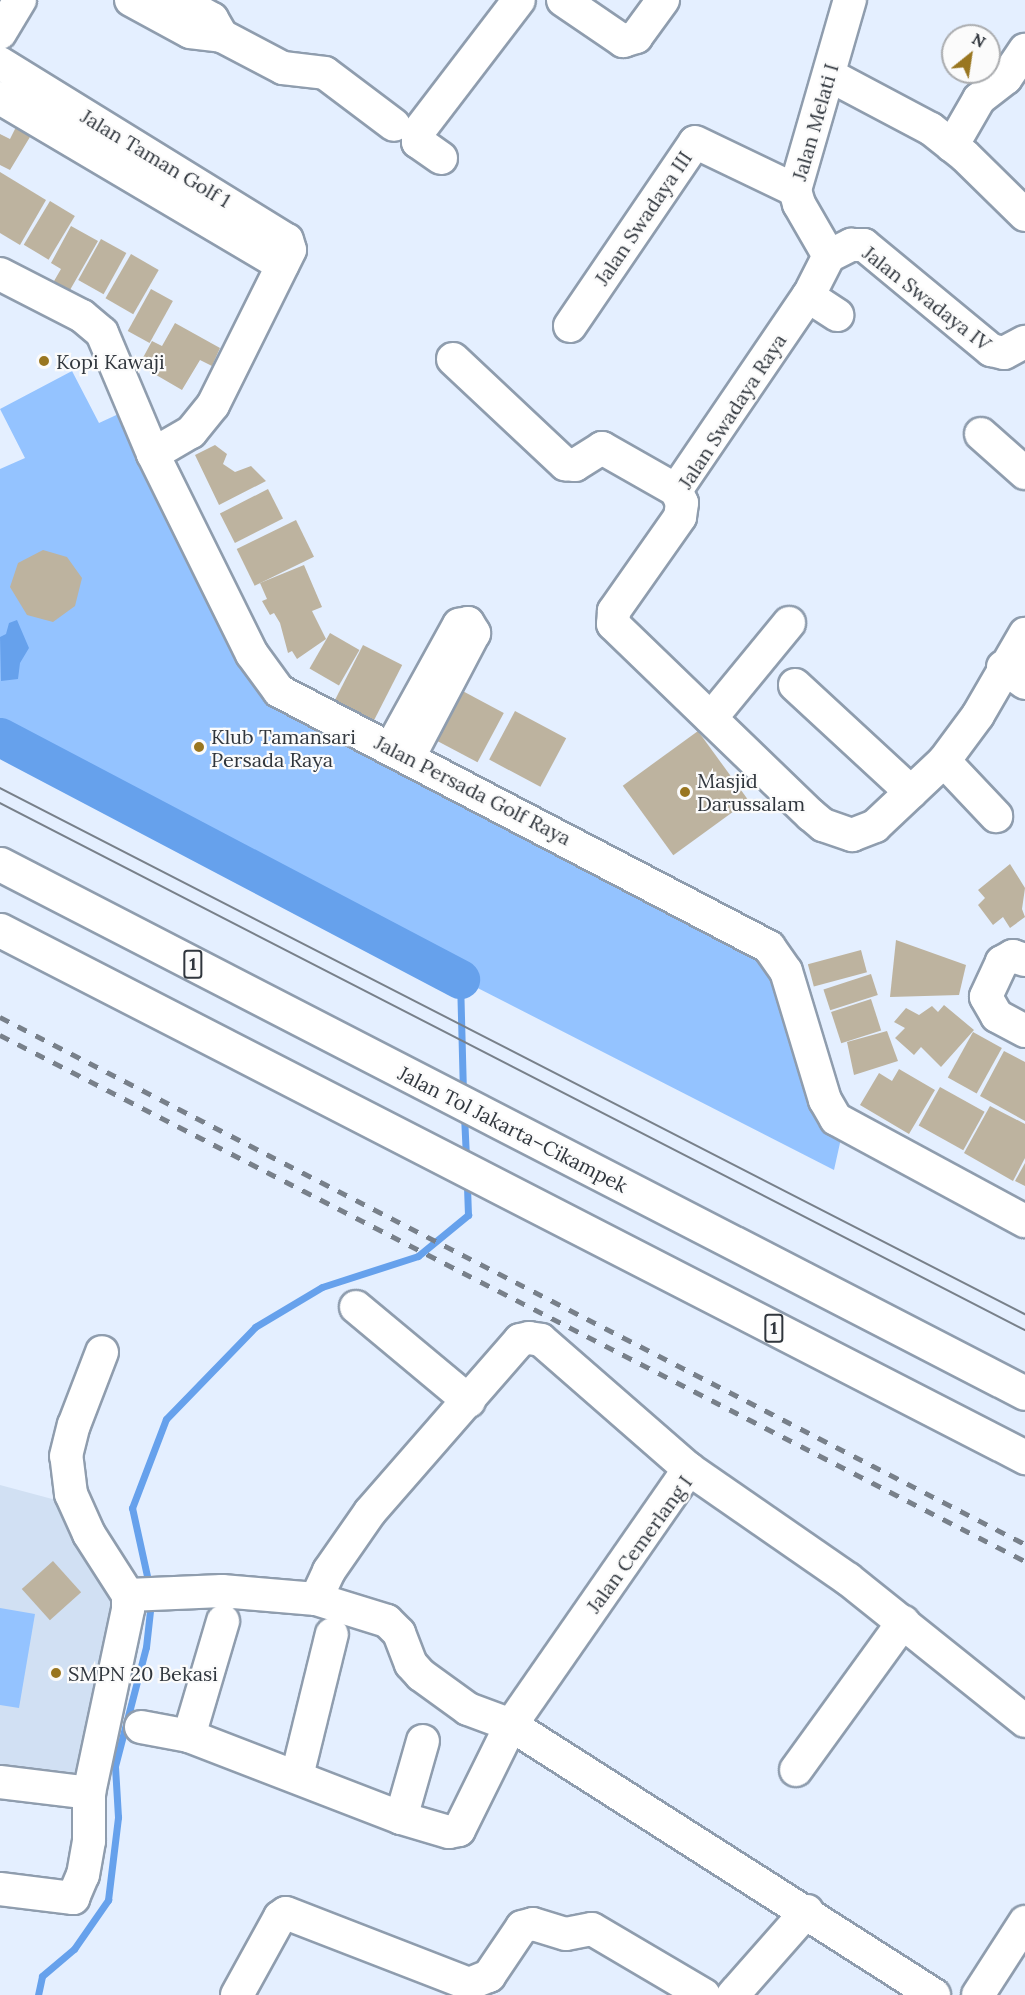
<!DOCTYPE html>
<html>
<head>
<meta charset="utf-8">
<style>
  body { margin:0 }
  #map { position:relative; width:1025px; height:1995px; overflow:hidden; background:#e4efff; font-family:Lora,serif }
  div>[style] { position:absolute }
  [style*='--x'] { left:calc(var(--x)*1px); top:calc(var(--y)*1px); width:calc(var(--w)*1px); rotate:calc(var(--a)*1deg) }
  .built>* { inset:0; background:#d1e0f3 }
  .green>* { inset:0; background:#94c3ff }
  .water>* { inset:0; background:#66a1ec }
  .stream>* { height:7px; margin:-3.5px; padding:0 3.5px; transform-origin:3.5px; border-radius:3.5px; background:#66a1ec }
  .river>* { height:39px; margin:-19.5px; padding:0 19.5px; transform-origin:19.5px; border-radius:19.5px; background:#66a1ec }
  .building>* { inset:0; background:#bdb39f; transform-origin:0 0 }
  .roads { filter:drop-shadow(2px 0 #8f9dae) drop-shadow(-2px 0 #8f9dae) drop-shadow(0 2px #8f9dae) drop-shadow(0 -2px #8f9dae) }
  .minor>* { height:32px; margin:-16px; padding:0 16px; transform-origin:16px; border-radius:16px; background:#fff }
  .highway>* { height:33px; margin:-16.5px; padding:0 16.5px; transform-origin:16.5px; border-radius:16.5px; background:#fff }
  .tram>* { height:1.5px; margin:-0.75px; padding:0 0.75px; transform-origin:0.75px; border-radius:0.75px; background:#78808a }
  .rail>* { height:4.5px; margin-top:-2.25px; transform-origin:0; background:repeating-linear-gradient(90deg,#78808a 0 10px,transparent 0 20px) }
  .dots>* { width:16px; height:16px; translate:-50% -50%; box-sizing:border-box; border:3px solid #fbfbfb; border-radius:50% }
  span { translate:-50% -50%; white-space:nowrap; text-align:center; line-height:1.15; -webkit-text-stroke:4.5px #fbfbfb; paint-order:stroke }
  .shield-label span { padding:2px 4px; background:#fbfbfb; border:2px solid; border-radius:4px; -webkit-text-stroke-width:0 }
  .shield-label { font-size:18px; color:#30363d; font-weight:700 }
  .street-label { font-size:20px; color:#30363d }
  .poi-label { font-size:20px; color:#30363d }
  .left { translate:0 -50%; text-align:left }
  .north { position:absolute; left:941px; top:24px; width:60px; height:60px; box-sizing:border-box; background:#fbfbfb; border:2px solid #aaacaf; border-radius:50%; rotate:30deg; font-size:16px; font-weight:700; line-height:24px; text-align:center; color:#30363d }
  .north::after { content:''; display:block; margin:auto; width:21px; height:27px; background:#997620; clip-path:polygon(50% 0,100% 100%,50% 72%,0 100%) }
</style>
</head>
<body>
<div id="map">
  <div class="built">
    <i style="clip-path:polygon(0 1485px,97px 1511px,128px 1579px,93px 1777px,0 1767px)"></i>
  </div>
  <div class="green">
    <i style="clip-path:polygon(72px 371px,99px 423px,138px 405px,264px 688px,752px 935px,844px 1125px,834px 1170px,460px 979px,0 737px,0 469px,25px 458px,0 409px)"></i>
    <i style="clip-path:polygon(0 1608px,35px 1614px,19px 1708px,0 1705px)"></i>
  </div>
  <div class="water">
    <i style="clip-path:polygon(17px 620px,29px 648px,20px 663px,18px 679px,1px 681px,0 637px,6px 634px,9px 623px)"></i>
  </div>
  <div class="stream">
    <i style="--x:460;--y:979;--w:113;--a:88.5"></i>
    <i style="--x:464;--y:1115;--w:43;--a:87.3"></i>
    <i style="--x:149;--y:1585;--w:79;--a:-102.4"></i>
    <i style="--x:132;--y:1508;--w:95;--a:-69.1"></i>
    <i style="--x:166;--y:1419;--w:128;--a:-45.9"></i>
    <i style="--x:255;--y:1327;--w:78;--a:-30.8"></i>
    <i style="--x:322;--y:1287;--w:101;--a:-17.9"></i>
    <i style="--x:418;--y:1256;--w:65;--a:-39.4"></i>
    <i style="--x:468;--y:1215;--w:34;--a:-92"></i>
    <i style="--x:38;--y:1995;--w:19;--a:-78"></i>
    <i style="--x:42;--y:1976;--w:42;--a:-40.2"></i>
    <i style="--x:74;--y:1949;--w:60;--a:-55.2"></i>
    <i style="--x:108;--y:1900;--w:84;--a:-83.1"></i>
    <i style="--x:118;--y:1817;--w:51;--a:-93.4"></i>
    <i style="--x:115;--y:1766;--w:123;--a:-75.4"></i>
    <i style="--x:146;--y:1647;--w:45;--a:-83.7"></i>
  </div>
  <div class="river">
    <i style="--x:0;--y:737;--w:520;--a:27.75"></i>
  </div>
  <div class="building">
    <i style="clip-path:polygon(18px 123px,33px 132px,10px 170px,0 165px,0 134px,10px 139px)"></i>
    <i style="clip-path:polygon(0 172px,46px 200px,20px 245px,0 233px)"></i>
    <i style="left:50px;top:201px;width:29px;height:51px;rotate:31deg"></i>
    <i style="clip-path:polygon(71px 226px,98px 241px,66px 297px,50px 288px,61px 269px,51px 263px)"></i>
    <i style="left:101px;top:239px;width:29px;height:47px;rotate:29deg"></i>
    <i style="left:131px;top:254px;width:32px;height:51px;rotate:30deg"></i>
    <i style="left:151px;top:289px;width:25px;height:48px;rotate:29deg"></i>
    <i style="clip-path:polygon(175px 323px,220px 348px,212px 366px,200px 360px,182px 390px,139px 365px,152px 341px,162px 346px)"></i>
    <i style="clip-path:polygon(215px 445px,227px 454px,223px 464px,235px 472px,251px 466px,266px 481px,219px 505px,195px 455px)"></i>
    <i style="left:268px;top:489px;width:33px;height:54px;rotate:63deg"></i>
    <i style="left:296px;top:520px;width:41px;height:66px;rotate:64deg"></i>
    <i style="clip-path:polygon(43px 550px,67px 557px,82px 578px,75px 606px,53px 622px,27px 615px,10px 587px,18px 563px)"></i>
    <i style="clip-path:polygon(304px 565px,322px 607px,312px 611px,326px 639px,297px 659px,292px 651px,288px 653px,280px 623px,274px 613px,270px 615px,262px 601px,267px 599px,260px 583px)"></i>
    <i style="left:330px;top:633px;width:34px;height:41px;rotate:30deg"></i>
    <i style="left:363px;top:645px;width:44px;height:64px;rotate:27deg"></i>
    <i style="left:457px;top:688px;width:53px;height:56px;rotate:28deg"></i>
    <i style="left:515px;top:711px;width:58px;height:55px;rotate:28deg"></i>
    <i style="left:698px;top:731px;width:86px;height:93px;rotate:54deg"></i>
    <i style="clip-path:polygon(1010px 864px,1025px 888px,1022px 909px,1025px 917px,1010px 928px,1003px 917px,993px 925px,978px 905px,985px 898px,978px 890px)"></i>
    <i style="clip-path:polygon(896px 940px,966px 965px,959px 995px,890px 997px)"></i>
    <i style="left:861px;top:950px;width:23px;height:55px;rotate:75deg"></i>
    <i style="left:871px;top:974px;width:22px;height:50px;rotate:72deg"></i>
    <i style="left:871px;top:999px;width:33px;height:42px;rotate:72deg"></i>
    <i style="clip-path:polygon(944px 1005px,974px 1030px,941px 1067px,921px 1047px,914px 1055px,895px 1038px,905px 1028px,894px 1022px,906px 1008px,919px 1015px,932px 1006px,938px 1012px)"></i>
    <i style="clip-path:polygon(887px 1031px,898px 1061px,854px 1075px,847px 1042px)"></i>
    <i style="left:973px;top:1032px;width:33px;height:52px;rotate:29deg"></i>
    <i style="clip-path:polygon(1004px 1051px,1025px 1062px,1025px 1121px,980px 1096px)"></i>
    <i style="clip-path:polygon(899px 1069px,935px 1090px,909px 1134px,860px 1105px,879px 1073px,892px 1081px)"></i>
    <i style="left:940px;top:1087px;width:51px;height:44px;rotate:29deg"></i>
    <i style="clip-path:polygon(990px 1106px,1025px 1124px,1025px 1158px,1013px 1181px,964px 1153px)"></i>
    <i style="clip-path:polygon(1025px 1163px,1025px 1186px,1015px 1181px)"></i>
    <i style="left:53px;top:1561px;width:42px;height:42px;rotate:48deg"></i>
  </div>
  <div class="roads">
    <div class="minor">
      <i style="--x:131;--y:0;--w:67;--a:28.5"></i>
      <i style="--x:190;--y:32;--w:32;--a:7"></i>
      <i style="--x:222;--y:36;--w:69;--a:27.7"></i>
      <i style="--x:283;--y:68;--w:42;--a:6.8"></i>
      <i style="--x:325;--y:73;--w:86;--a:37"></i>
      <i style="--x:178;--y:0;--w:39;--a:29"></i>
      <i style="--x:212;--y:19;--w:20;--a:60"></i>
      <i style="--x:563;--y:0;--w:73;--a:34.3"></i>
      <i style="--x:623;--y:41;--w:14;--a:-17"></i>
      <i style="--x:636;--y:37;--w:46;--a:-53.9"></i>
      <i style="--x:0;--y:33;--w:39;--a:-59"></i>
      <i style="--x:0;--y:63;--w:337;--a:31.7"></i>
      <i style="--x:287;--y:240;--w:10;--a:73"></i>
      <i style="--x:290;--y:250;--w:173;--a:116.4"></i>
      <i style="--x:213;--y:405;--w:35;--a:129"></i>
      <i style="--x:191;--y:432;--w:44;--a:149.9"></i>
      <i style="--x:829;--y:75;--w:115;--a:27.9"></i>
      <i style="--x:931;--y:129;--w:43;--a:38.5"></i>
      <i style="--x:965;--y:156;--w:84;--a:44.5"></i>
      <i style="--x:0;--y:98;--w:328;--a:30.6"></i>
      <i style="--x:952;--y:146;--w:54;--a:-60.1"></i>
      <i style="--x:979;--y:99;--w:34;--a:-38"></i>
      <i style="--x:1006;--y:78;--w:34;--a:-56"></i>
      <i style="--x:441;--y:158;--w:28;--a:-145"></i>
      <i style="--x:418;--y:142;--w:10;--a:-90"></i>
      <i style="--x:418;--y:132;--w:166;--a:-52.6"></i>
      <i style="--x:829;--y:256;--w:25;--a:-27"></i>
      <i style="--x:851;--y:245;--w:13;--a:0"></i>
      <i style="--x:864;--y:245;--w:165;--a:39.6"></i>
      <i style="--x:991;--y:350;--w:13;--a:13"></i>
      <i style="--x:1004;--y:353;--w:24;--a:-28"></i>
      <i style="--x:0;--y:274;--w:92;--a:27.1"></i>
      <i style="--x:82;--y:316;--w:26;--a:40"></i>
      <i style="--x:102;--y:333;--w:131;--a:67.1"></i>
      <i style="--x:153;--y:454;--w:223;--a:63.7"></i>
      <i style="--x:252;--y:654;--w:46;--a:53.9"></i>
      <i style="--x:279;--y:691;--w:553;--a:27.58"></i>
      <i style="--x:769;--y:947;--w:29;--a:55"></i>
      <i style="--x:786;--y:971;--w:135;--a:73.2"></i>
      <i style="--x:825;--y:1100;--w:22;--a:60"></i>
      <i style="--x:836;--y:1119;--w:215;--a:28.4"></i>
      <i style="--x:812;--y:289;--w:37;--a:-63"></i>
      <i style="--x:829;--y:256;--w:60;--a:-120"></i>
      <i style="--x:799;--y:204;--w:15;--a:-106"></i>
      <i style="--x:795;--y:190;--w:198;--a:-73.9"></i>
      <i style="--x:810;--y:293;--w:238;--a:124.2"></i>
      <i style="--x:676;--y:490;--w:14;--a:65"></i>
      <i style="--x:682;--y:503;--w:14;--a:98"></i>
      <i style="--x:680;--y:517;--w:115;--a:125.1"></i>
      <i style="--x:614;--y:611;--w:13;--a:94"></i>
      <i style="--x:613;--y:624;--w:275;--a:44"></i>
      <i style="--x:811;--y:815;--w:16;--a:40"></i>
      <i style="--x:823;--y:825;--w:31;--a:19"></i>
      <i style="--x:852;--y:835;--w:25;--a:-21"></i>
      <i style="--x:875;--y:826;--w:95;--a:-43.3"></i>
      <i style="--x:944;--y:761;--w:57;--a:-53.5"></i>
      <i style="--x:978;--y:715;--w:94;--a:-59.9"></i>
      <i style="--x:808;--y:296;--w:35;--a:33"></i>
      <i style="--x:570;--y:326;--w:222;--a:-55.8"></i>
      <i style="--x:695;--y:142;--w:111;--a:25.6"></i>
      <i style="--x:453;--y:359;--w:154;--a:43.2"></i>
      <i style="--x:565;--y:464;--w:10;--a:6"></i>
      <i style="--x:575;--y:465;--w:32;--a:-32"></i>
      <i style="--x:602;--y:448;--w:85;--a:29.6"></i>
      <i style="--x:981;--y:434;--w:59;--a:41.6"></i>
      <i style="--x:1003;--y:667;--w:27;--a:36"></i>
      <i style="--x:795;--y:685;--w:158;--a:42.7"></i>
      <i style="--x:711;--y:718;--w:123;--a:-50.6"></i>
      <i style="--x:391;--y:748;--w:141;--a:-61.1"></i>
      <i style="--x:459;--y:625;--w:9;--a:-13"></i>
      <i style="--x:468;--y:623;--w:12;--a:59"></i>
      <i style="--x:474;--y:633;--w:140;--a:117.7"></i>
      <i style="--x:944;--y:761;--w:76;--a:46.6"></i>
      <i style="--x:1025;--y:960;--w:13;--a:-162"></i>
      <i style="--x:1013;--y:956;--w:13;--a:151"></i>
      <i style="--x:1002;--y:962;--w:38;--a:115"></i>
      <i style="--x:986;--y:997;--w:22;--a:60"></i>
      <i style="--x:997;--y:1016;--w:32;--a:28"></i>
      <i style="--x:356;--y:1307;--w:147;--a:39.8"></i>
      <i style="--x:128;--y:1595;--w:94;--a:-2.4"></i>
      <i style="--x:222;--y:1591;--w:94;--a:4.9"></i>
      <i style="--x:316;--y:1599;--w:31;--a:-65"></i>
      <i style="--x:329;--y:1571;--w:72;--a:-55.2"></i>
      <i style="--x:370;--y:1512;--w:228;--a:-48.9"></i>
      <i style="--x:520;--y:1340;--w:9;--a:-13"></i>
      <i style="--x:529;--y:1338;--w:12;--a:9"></i>
      <i style="--x:541;--y:1340;--w:196;--a:41.1"></i>
      <i style="--x:689;--y:1469;--w:193;--a:34.7"></i>
      <i style="--x:848;--y:1579;--w:227;--a:38.7"></i>
      <i style="--x:316;--y:1599;--w:74;--a:17.2"></i>
      <i style="--x:387;--y:1621;--w:17;--a:45"></i>
      <i style="--x:399;--y:1633;--w:33;--a:69"></i>
      <i style="--x:411;--y:1664;--w:15;--a:48"></i>
      <i style="--x:421;--y:1675;--w:58;--a:35.9"></i>
      <i style="--x:468;--y:1709;--w:46;--a:20.4"></i>
      <i style="--x:511;--y:1725;--w:502;--a:32.55"></i>
      <i style="--x:141;--y:1727;--w:49;--a:10.6"></i>
      <i style="--x:189;--y:1736;--w:227;--a:21.1"></i>
      <i style="--x:401;--y:1818;--w:50;--a:16.3"></i>
      <i style="--x:449;--y:1832;--w:10;--a:-11"></i>
      <i style="--x:459;--y:1830;--w:117;--a:-63.7"></i>
      <i style="--x:511;--y:1725;--w:312;--a:-55.2"></i>
      <i style="--x:189;--y:1736;--w:120;--a:-73.5"></i>
      <i style="--x:796;--y:1770;--w:183;--a:-54.1"></i>
      <i style="--x:297;--y:1776;--w:146;--a:-76.2"></i>
      <i style="--x:0;--y:1782;--w:90;--a:7"></i>
      <i style="--x:401;--y:1818;--w:80;--a:-74.1"></i>
      <i style="--x:0;--y:1889;--w:74;--a:7"></i>
      <i style="--x:73;--y:1898;--w:25;--a:-67"></i>
      <i style="--x:83;--y:1875;--w:35;--a:-80"></i>
      <i style="--x:89;--y:1841;--w:48;--a:-90"></i>
      <i style="--x:89;--y:1793;--w:188;--a:-78"></i>
      <i style="--x:128;--y:1609;--w:14;--a:-90"></i>
      <i style="--x:128;--y:1595;--w:72;--a:-122.6"></i>
      <i style="--x:89;--y:1534;--w:44;--a:-114.2"></i>
      <i style="--x:71;--y:1494;--w:38;--a:-97"></i>
      <i style="--x:66;--y:1456;--w:32;--a:-76"></i>
      <i style="--x:74;--y:1425;--w:78;--a:-69"></i>
      <i style="--x:237;--y:1995;--w:89;--a:-61.1"></i>
      <i style="--x:280;--y:1917;--w:7;--a:-34"></i>
      <i style="--x:286;--y:1913;--w:196;--a:21.2"></i>
      <i style="--x:469;--y:1984;--w:22;--a:-22"></i>
      <i style="--x:489;--y:1976;--w:59;--a:-56"></i>
      <i style="--x:522;--y:1927;--w:11;--a:-15"></i>
      <i style="--x:533;--y:1924;--w:34;--a:17"></i>
      <i style="--x:566;--y:1934;--w:26;--a:-11"></i>
      <i style="--x:592;--y:1929;--w:130;--a:30.5"></i>
      <i style="--x:733;--y:1995;--w:112;--a:-48.6"></i>
      <i style="--x:978;--y:1995;--w:87;--a:-57.2"></i>
    </div>
    <div class="highway">
      <i style="--x:0;--y:864;--w:1153;--a:27.3"></i>
      <i style="--x:0;--y:930;--w:1153;--a:27.21"></i>
    </div>
  </div>
  <div class="tram">
    <i style="--x:0;--y:788;--w:1152;--a:27.17"></i>
    <i style="--x:0;--y:803;--w:1153;--a:27.21"></i>
  </div>
  <div class="rail">
    <i style="--x:0;--y:1017;--w:1153;--a:27.21"></i>
    <i style="--x:0;--y:1035;--w:1152;--a:27.17"></i>
  </div>
  <div class="dots">
    <i style="left:44px;top:361px;background:#997620"></i>
    <i style="left:199px;top:747px;background:#997620"></i>
    <i style="left:685px;top:792px;background:#997620"></i>
    <i style="left:56px;top:1673px;background:#997620"></i>
  </div>
  <div class="shield-label">
    <span style="left:193px;top:964px">1</span>
    <span style="left:774px;top:1328px">1</span>
  </div>
  <div class="street-label">
    <span style="left:815px;top:122px;rotate:-74deg">Jalan Melati I</span>
    <span style="left:156px;top:158px;rotate:31deg">Jalan Taman Golf 1</span>
    <span style="left:643px;top:218px;rotate:-56deg">Jalan Swadaya III</span>
    <span style="left:927px;top:298px;rotate:38deg">Jalan Swadaya IV</span>
    <span style="left:732px;top:411px;rotate:-57deg">Jalan Swadaya Raya</span>
    <span style="left:473px;top:790px;rotate:27deg">Jalan Persada Golf Raya</span>
    <span style="left:513px;top:1129px;rotate:27deg">Jalan Tol Jakarta–Cikampek</span>
    <span style="left:639px;top:1544px;rotate:-54deg">Jalan Cemerlang I</span>
  </div>
  <div class="poi-label">
    <span class="left" style="left:56px;top:361px">Kopi Kawaji</span>
    <span class="left" style="left:211px;top:748px">Klub Tamansari<br>Persada Raya</span>
    <span class="left" style="left:697px;top:792px">Masjid<br>Darussalam</span>
    <span class="left" style="left:68px;top:1673px">SMPN 20 Bekasi</span>
  </div>
  <div class="north">N</div>
</div>
</body>
</html>
